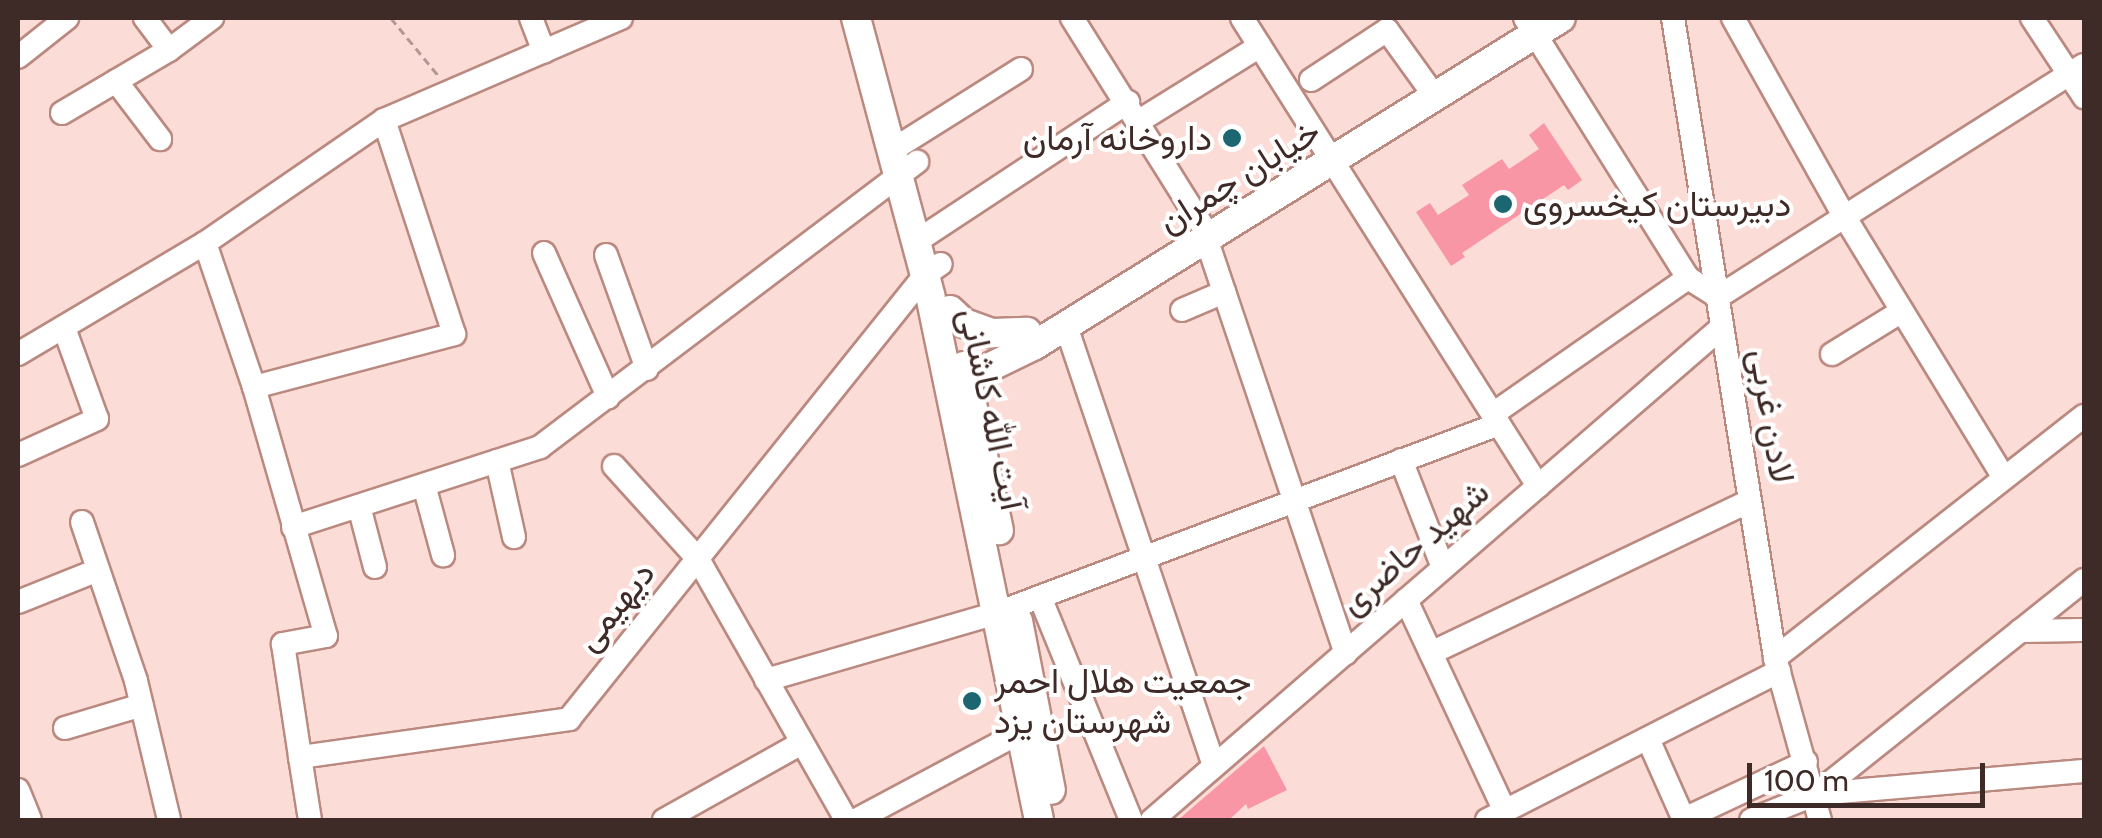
<!DOCTYPE html>
<html>
<head>
<meta charset="utf-8">
<style>
  body { margin:0 }
  #map { position:relative; width:2102px; height:838px; overflow:hidden; background:#fcdcd6; font-family:Cabin,Vazirmatn,sans-serif }
  div>[style] { position:absolute }
  [style*='--x'] { left:calc(var(--x)*1px); top:calc(var(--y)*1px); width:calc(var(--w)*1px); rotate:calc(var(--a)*1deg) }
  .building>* { inset:0; background:#f896a5 }
  .path>* { height:2.5px; margin-top:-1.25px; transform-origin:0; background:repeating-linear-gradient(90deg,#b29792 0 8px,transparent 0 13px) }
  .roads { filter:drop-shadow(2px 0 #ba8980) drop-shadow(-2px 0 #ba8980) drop-shadow(0 2px #ba8980) drop-shadow(0 -2px #ba8980) }
  .minor>* { height:22px; margin:-11px; padding:0 11px; transform-origin:11px; border-radius:11px; background:#fff }
  .major>* { height:28px; margin:-14px; padding:0 14px; transform-origin:14px; border-radius:14px; background:#fff }
  .dots>* { width:28px; height:28px; translate:-50% -50%; box-sizing:border-box; border:5px solid #fff; border-radius:50% }
  span { translate:-50% -50%; white-space:nowrap; text-align:center; line-height:1.15; -webkit-text-stroke:8px #fff; paint-order:stroke }
  .poi-label { font-size:35px; color:#3e2a26 }
  .right { translate:-100% -50%; text-align:right }
  .left { translate:0 -50%; text-align:left }
  .street-label { font-size:35px; color:#3e2a26 }
  .frame { position:absolute; inset:0; border:20px solid #3e2a26; pointer-events:none }
  .scale { position:absolute; left:1747px; top:763px; width:238px; height:45px; box-sizing:border-box; border:5px solid #3e2a26; border-top:0; padding-left:12px; font-size:30px; line-height:35px; white-space:nowrap; color:#3e2a26; -webkit-text-stroke:8px #fff; paint-order:stroke }
</style>
</head>
<body>
<div id="map">
  <div class="building">
    <i style="clip-path:polygon(1544px 123px,1582px 180px,1568px 190px,1564px 185px,1462px 253px,1465px 257px,1451px 266px,1416px 212px,1430px 203px,1438px 215px,1469px 195px,1462px 185px,1502px 159px,1509px 169px,1539px 149px,1529px 135px)"></i>
    <i style="clip-path:polygon(1264px 746px,1287px 790px,1248px 809px,1246px 804px,1229px 820px,1178px 820px)"></i>
  </div>
  <div class="path">
    <i style="--x:391;--y:18;--w:74;--a:50.5"></i>
  </div>
  <div class="roads">
    <div class="minor">
      <i style="--x:145;--y:18;--w:40;--a:53"></i>
      <i style="--x:531;--y:18;--w:36;--a:69"></i>
      <i style="--x:1072;--y:18;--w:244;--a:57.9"></i>
      <i style="--x:1242;--y:18;--w:554;--a:57.69"></i>
      <i style="--x:1525;--y:18;--w:2;--a:63"></i>
      <i style="--x:1673;--y:18;--w:648;--a:80.94"></i>
      <i style="--x:1775;--y:658;--w:168;--a:74.5"></i>
      <i style="--x:1733;--y:18;--w:231;--a:60.7"></i>
      <i style="--x:1846;--y:219;--w:303;--a:58.6"></i>
      <i style="--x:2032;--y:18;--w:95;--a:56.6"></i>
      <i style="--x:1535;--y:34;--w:288;--a:57.9"></i>
      <i style="--x:1688;--y:278;--w:36;--a:32"></i>
      <i style="--x:1718;--y:297;--w:433;--a:-32.4"></i>
      <i style="--x:18;--y:57;--w:63;--a:-38.5"></i>
      <i style="--x:1311;--y:80;--w:91;--a:-33.3"></i>
      <i style="--x:1387;--y:30;--w:67;--a:54.2"></i>
      <i style="--x:116;--y:81;--w:73;--a:52.8"></i>
      <i style="--x:62;--y:113;--w:124;--a:-30.5"></i>
      <i style="--x:169;--y:50;--w:54;--a:-36.7"></i>
      <i style="--x:1139;--y:121;--w:142;--a:-31.8"></i>
      <i style="--x:894;--y:149;--w:150;--a:-32.2"></i>
      <i style="--x:917;--y:241;--w:253;--a:-33.4"></i>
      <i style="--x:1207;--y:241;--w:435;--a:71.4"></i>
      <i style="--x:205;--y:243;--w:152;--a:71.2"></i>
      <i style="--x:254;--y:387;--w:259;--a:73.9"></i>
      <i style="--x:326;--y:636;--w:44;--a:169.5"></i>
      <i style="--x:283;--y:644;--w:114;--a:81.4"></i>
      <i style="--x:544;--y:253;--w:158;--a:66"></i>
      <i style="--x:606;--y:255;--w:121;--a:70.2"></i>
      <i style="--x:1182;--y:310;--w:46;--a:-23.2"></i>
      <i style="--x:1066;--y:326;--w:464;--a:71.4"></i>
      <i style="--x:18;--y:354;--w:217;--a:-30.7"></i>
      <i style="--x:205;--y:243;--w:217;--a:-34.5"></i>
      <i style="--x:384;--y:120;--w:258;--a:-23.3"></i>
      <i style="--x:1832;--y:354;--w:82;--a:-31.6"></i>
      <i style="--x:254;--y:387;--w:207;--a:-14.8"></i>
      <i style="--x:454;--y:334;--w:225;--a:-108.1"></i>
      <i style="--x:1493;--y:414;--w:238;--a:-34.9"></i>
      <i style="--x:18;--y:455;--w:87;--a:-24.5"></i>
      <i style="--x:97;--y:419;--w:97;--a:-109.9"></i>
      <i style="--x:1401;--y:460;--w:116;--a:68.7"></i>
      <i style="--x:497;--y:461;--w:78;--a:77.4"></i>
      <i style="--x:614;--y:466;--w:125;--a:47.9"></i>
      <i style="--x:698;--y:559;--w:300;--a:60.4"></i>
      <i style="--x:424;--y:485;--w:73;--a:74.8"></i>
      <i style="--x:359;--y:506;--w:63;--a:75.3"></i>
      <i style="--x:82;--y:522;--w:168;--a:71.2"></i>
      <i style="--x:136;--y:681;--w:143;--a:76.6"></i>
      <i style="--x:293;--y:527;--w:260;--a:-17.9"></i>
      <i style="--x:540;--y:447;--w:473;--a:-37.1"></i>
      <i style="--x:1040;--y:597;--w:241;--a:67.8"></i>
      <i style="--x:1406;--y:600;--w:233;--a:64.9"></i>
      <i style="--x:18;--y:602;--w:86;--a:-21.8"></i>
      <i style="--x:2020;--y:631;--w:64;--a:-0.9"></i>
      <i style="--x:1431;--y:653;--w:353;--a:-25.5"></i>
      <i style="--x:1775;--y:658;--w:392;--a:-38.1"></i>
      <i style="--x:766;--y:680;--w:241;--a:-16.2"></i>
      <i style="--x:997;--y:613;--w:536;--a:-20.63"></i>
      <i style="--x:65;--y:728;--w:80;--a:-16.6"></i>
      <i style="--x:1648;--y:739;--w:89;--a:66"></i>
      <i style="--x:18;--y:790;--w:32;--a:68"></i>
      <i style="--x:1816;--y:794;--w:269;--a:-4.9"></i>
      <i style="--x:310;--y:820;--w:64;--a:-99"></i>
      <i style="--x:300;--y:757;--w:272;--a:-8"></i>
      <i style="--x:569;--y:719;--w:569;--a:-51.28"></i>
      <i style="--x:925;--y:275;--w:19;--a:-35"></i>
      <i style="--x:664;--y:820;--w:158;--a:-29.2"></i>
      <i style="--x:856;--y:820;--w:204;--a:-28.1"></i>
      <i style="--x:1152;--y:820;--w:754;--a:-40.86"></i>
      <i style="--x:1487;--y:820;--w:328;--a:-27"></i>
      <i style="--x:1682;--y:820;--w:137;--a:-25.1"></i>
      <i style="--x:1751;--y:820;--w:70;--a:-21.8"></i>
      <i style="--x:1816;--y:794;--w:343;--a:-38.6"></i>
    </div>
    <div class="major">
      <i style="--x:856;--y:18;--w:287;--a:75"></i>
      <i style="--x:930;--y:295;--w:536;--a:78.27"></i>
      <i style="--x:950;--y:310;--w:19;--a:43"></i>
      <i style="--x:964;--y:323;--w:30;--a:20"></i>
      <i style="--x:992;--y:333;--w:35;--a:-2"></i>
      <i style="--x:964;--y:366;--w:168;--a:78"></i>
      <i style="--x:951;--y:386;--w:93;--a:-26"></i>
      <i style="--x:1035;--y:345;--w:619;--a:-31.87"></i>
      <i style="--x:1018;--y:621;--w:172;--a:79"></i>
    </div>
  </div>
  <div class="dots">
    <i style="left:1232px;top:138px;background:#1c6671"></i>
    <i style="left:1503px;top:204px;background:#1c6671"></i>
    <i style="left:972px;top:701px;background:#1c6671"></i>
  </div>
  <div class="poi-label">
    <span class="right" style="left:1212px;top:138px">داروخانه آرمان</span>
    <span class="left" style="left:1523px;top:204px">دبیرستان کیخسروی</span>
    <span class="left" style="left:994px;top:701px">جمعیت هلال احمر<br>شهرستان یزد</span>
  </div>
  <div class="street-label">
    <span style="left:1239px;top:176px;rotate:-32deg">خیابان چمران</span>
    <span style="left:992px;top:409px;rotate:78deg">آیت الله کاشانی</span>
    <span style="left:1772px;top:416px;rotate:81deg">لادن غربی</span>
    <span style="left:1414px;top:547px;rotate:-41deg">شهید حاضری</span>
    <span style="left:615px;top:606px;rotate:-51deg">دیهیمی</span>
  </div>
  <div class="frame"></div>
  <div class="scale">100 m</div>
</div>
</body>
</html>
